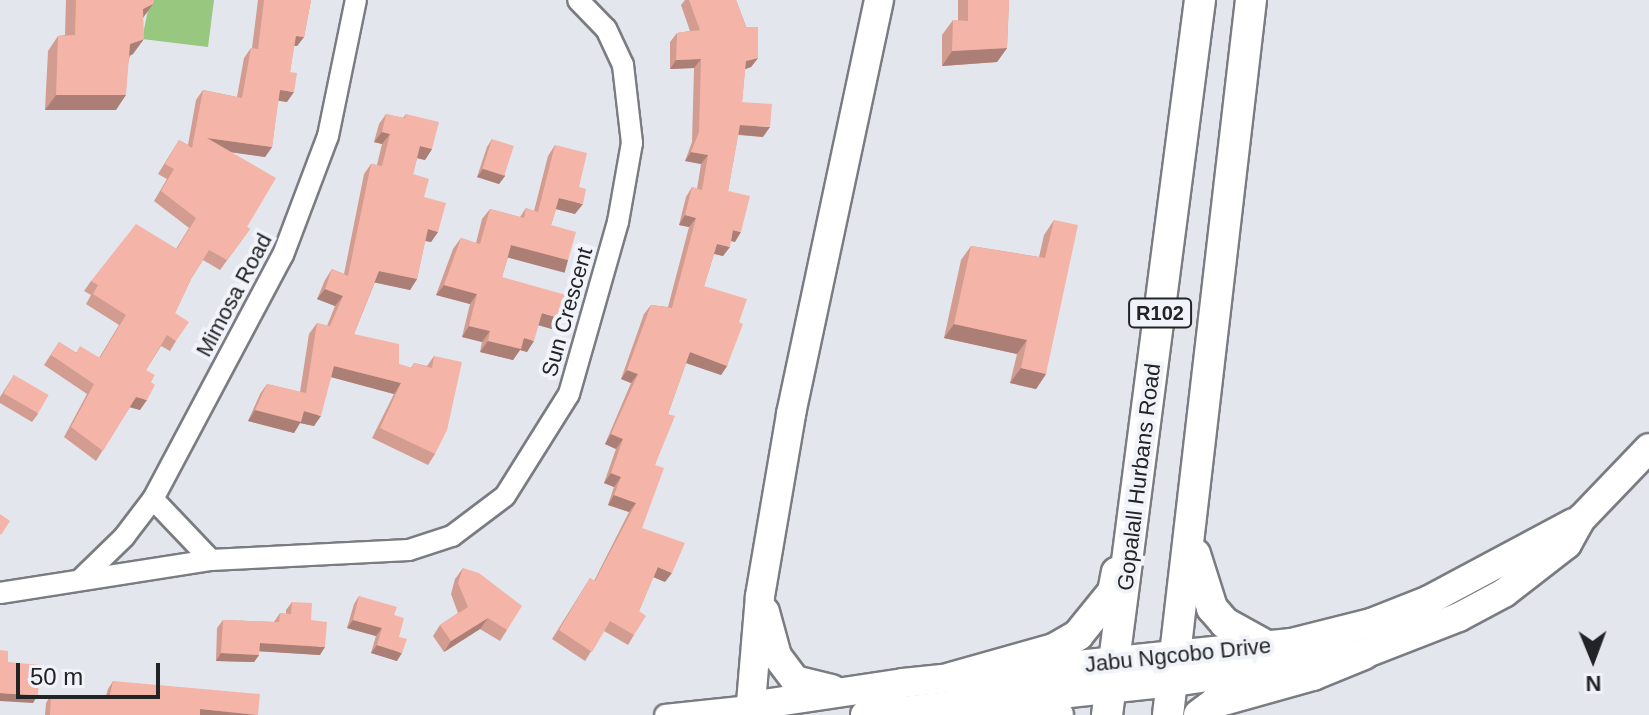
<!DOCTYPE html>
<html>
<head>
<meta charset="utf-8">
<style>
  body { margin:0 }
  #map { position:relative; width:1649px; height:715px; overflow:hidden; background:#e3e6ec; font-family:Arial,sans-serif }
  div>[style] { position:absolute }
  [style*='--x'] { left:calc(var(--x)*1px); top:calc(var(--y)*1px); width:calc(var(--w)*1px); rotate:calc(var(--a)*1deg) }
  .green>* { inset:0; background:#98c880 }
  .roads { filter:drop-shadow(2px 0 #7a7c82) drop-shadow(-2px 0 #7a7c82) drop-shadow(0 2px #7a7c82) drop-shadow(0 -2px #7a7c82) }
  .street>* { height:20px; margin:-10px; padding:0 10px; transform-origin:10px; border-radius:10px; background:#fff }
  .secondary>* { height:28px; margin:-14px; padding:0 14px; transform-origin:14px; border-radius:14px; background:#fff }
  .primary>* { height:30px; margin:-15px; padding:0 15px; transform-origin:15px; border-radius:15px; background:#fff }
  .wall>* { inset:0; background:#d29c90 }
  .shaded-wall>* { inset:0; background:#ab7f76; transform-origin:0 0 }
  .building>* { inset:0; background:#f4b5a8; transform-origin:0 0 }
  span { translate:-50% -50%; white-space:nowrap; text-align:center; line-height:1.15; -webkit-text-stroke:8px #f0f3f9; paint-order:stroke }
  .shield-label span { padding:2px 6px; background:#f0f3f9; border:2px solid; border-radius:6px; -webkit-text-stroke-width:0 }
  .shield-label { font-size:20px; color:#222325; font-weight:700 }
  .street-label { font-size:22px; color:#222325 }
  .north { position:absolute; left:1553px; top:619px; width:80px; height:80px; -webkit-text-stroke:6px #f0f3f9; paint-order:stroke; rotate:179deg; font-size:22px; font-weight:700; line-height:32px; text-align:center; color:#222325 }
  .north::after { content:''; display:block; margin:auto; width:28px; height:36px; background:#222325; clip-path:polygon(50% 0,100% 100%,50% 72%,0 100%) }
  .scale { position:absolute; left:16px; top:663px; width:144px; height:36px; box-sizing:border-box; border:4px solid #222325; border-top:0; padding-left:10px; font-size:24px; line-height:28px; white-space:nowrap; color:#222325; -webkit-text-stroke:6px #f0f3f9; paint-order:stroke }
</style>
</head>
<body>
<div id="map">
  <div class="green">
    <i style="clip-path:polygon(150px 0,214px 0,208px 47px,142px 39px)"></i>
  </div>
  <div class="roads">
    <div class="street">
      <i style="--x:153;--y:499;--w:84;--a:46.4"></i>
      <i style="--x:82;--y:578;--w:59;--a:-44.3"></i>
      <i style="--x:124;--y:537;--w:48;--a:-52.7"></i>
      <i style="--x:153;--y:499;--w:276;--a:-62"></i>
      <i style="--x:283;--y:255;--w:127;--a:-69.3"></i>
      <i style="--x:328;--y:136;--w:139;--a:-78.4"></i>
      <i style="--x:0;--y:593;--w:214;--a:-8.9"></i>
      <i style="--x:211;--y:560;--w:198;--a:-2.9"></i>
      <i style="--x:409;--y:550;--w:45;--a:-18"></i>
      <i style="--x:452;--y:536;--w:66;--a:-37"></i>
      <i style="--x:505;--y:496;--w:120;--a:-57.9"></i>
      <i style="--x:569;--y:394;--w:179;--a:-74.1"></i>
      <i style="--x:618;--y:222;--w:80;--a:-80"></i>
      <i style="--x:632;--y:143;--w:79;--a:-96.6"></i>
      <i style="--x:623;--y:65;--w:40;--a:-115"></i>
      <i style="--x:606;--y:29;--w:40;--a:-134"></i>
      <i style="--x:665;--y:715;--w:85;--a:-6"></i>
    </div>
    <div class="secondary">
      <i style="--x:765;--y:612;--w:46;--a:74.7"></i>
      <i style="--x:777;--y:656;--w:30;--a:53"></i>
      <i style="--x:795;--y:680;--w:38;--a:14"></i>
      <i style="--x:750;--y:706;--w:155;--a:-8.5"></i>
      <i style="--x:903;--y:683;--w:390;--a:-5.9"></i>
      <i style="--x:1291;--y:643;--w:82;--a:-14"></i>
      <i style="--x:1371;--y:623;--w:62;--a:-21.6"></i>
      <i style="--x:1429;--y:600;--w:163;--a:-28.1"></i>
      <i style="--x:750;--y:715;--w:119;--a:-85.2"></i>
      <i style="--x:760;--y:596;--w:185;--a:-80.3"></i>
      <i style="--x:791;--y:414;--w:423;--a:-78"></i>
      <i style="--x:865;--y:715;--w:311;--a:-6.1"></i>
      <i style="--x:1174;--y:682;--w:192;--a:-8.4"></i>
      <i style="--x:1364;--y:654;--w:102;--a:-21.3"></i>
      <i style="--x:1459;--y:617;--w:51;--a:-28.1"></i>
      <i style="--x:1504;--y:593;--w:80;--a:-37.9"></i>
      <i style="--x:1567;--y:544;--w:29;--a:-61"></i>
      <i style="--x:1581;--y:519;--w:98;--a:-46.2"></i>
    </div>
    <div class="primary">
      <i style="--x:1195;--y:554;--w:57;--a:72.5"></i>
      <i style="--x:1212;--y:608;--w:20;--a:49"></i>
      <i style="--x:1225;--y:623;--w:48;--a:28.7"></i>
      <i style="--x:951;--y:678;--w:107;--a:-15.7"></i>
      <i style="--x:1054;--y:649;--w:28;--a:-30"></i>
      <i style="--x:1078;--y:635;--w:55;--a:-50.9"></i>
      <i style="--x:1113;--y:592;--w:20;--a:-79"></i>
      <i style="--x:973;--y:702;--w:86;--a:8.7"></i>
      <i style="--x:1107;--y:715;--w:721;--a:-82.59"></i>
      <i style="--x:1168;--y:715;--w:720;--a:-83.38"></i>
      <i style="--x:1199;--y:715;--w:21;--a:-37"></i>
      <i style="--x:1216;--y:702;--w:101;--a:-15.6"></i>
      <i style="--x:1313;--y:675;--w:55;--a:-22.4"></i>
    </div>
  </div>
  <div class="wall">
    <i style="clip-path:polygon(66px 0,154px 0,153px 4px,143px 18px,133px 54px,130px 56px,116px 110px,45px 110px,48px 51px,58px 36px,65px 35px)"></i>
    <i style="clip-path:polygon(258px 0,311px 0,304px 37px,297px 46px,294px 46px,290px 72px,287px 102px,278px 100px,272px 147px,265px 157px,232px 152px,247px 227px,250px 229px,220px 270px,203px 260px,191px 279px,175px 313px,176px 341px,170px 351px,161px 346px,146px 370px,151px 382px,140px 410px,130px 407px,96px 461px,64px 437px,87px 394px,44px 365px,59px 342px,75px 352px,99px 358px,119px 325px,86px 304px,91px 295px,84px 291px,91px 281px,176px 249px,189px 228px,154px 201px,167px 179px,158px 174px,179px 140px,188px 145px,196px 100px,203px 90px,237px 97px,244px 58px,251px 48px,252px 48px)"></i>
    <i style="clip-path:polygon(685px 0,736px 0,758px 58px,751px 67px,745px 69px,742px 102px,763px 137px,738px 135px,728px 191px,735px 242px,731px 241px,723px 256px,714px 254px,704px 286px,739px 322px,727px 366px,721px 375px,686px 363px,668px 414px,655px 465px,642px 528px,665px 582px,653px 577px,639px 611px,634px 635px,628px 645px,604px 631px,585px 661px,552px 639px,590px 578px,594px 581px,629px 512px,608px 505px,614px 487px,604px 483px,616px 449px,605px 444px,631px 383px,621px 379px,644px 314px,651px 305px,668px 307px,689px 227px,679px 225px,686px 197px,692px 187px,697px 189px,701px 164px,685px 161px,692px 142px,694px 68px,670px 69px,670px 42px,677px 33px,690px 31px,681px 5px)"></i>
    <i style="clip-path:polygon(958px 0,1009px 0,1007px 48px,997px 62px,942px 66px,942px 35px,953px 20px,958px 21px)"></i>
    <i style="clip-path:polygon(386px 114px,403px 118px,406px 114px,432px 149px,425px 160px,417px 158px,413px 174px,438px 232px,431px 242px,425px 241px,417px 279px,410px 290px,375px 282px,354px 334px,399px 364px,411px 368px,414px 363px,427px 366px,434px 356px,435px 454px,428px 465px,372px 438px,394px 394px,331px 377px,314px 426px,300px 423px,294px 433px,248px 421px,260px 394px,267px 384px,300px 392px,309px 334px,317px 323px,327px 326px,335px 306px,317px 299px,325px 280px,332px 269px,344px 274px,364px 174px,371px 164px,377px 165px,382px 144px,374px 142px,379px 124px)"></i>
    <i style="clip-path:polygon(492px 139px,505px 176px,499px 184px,477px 177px,487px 147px)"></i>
    <i style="clip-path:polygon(555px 145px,579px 187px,575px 214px,556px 209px,551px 225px,568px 260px,561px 271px,508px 257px,502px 277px,552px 329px,538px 325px,527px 352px,520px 350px,513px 360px,480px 352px,482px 342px,462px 337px,470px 304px,436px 295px,453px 249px,461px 238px,476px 243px,482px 219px,490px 209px,520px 217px,526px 208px,534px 211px,548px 156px)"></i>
    <i style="clip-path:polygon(1054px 220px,1046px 374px,1036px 389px,1010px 383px,1017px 354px,944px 338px,961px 260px,971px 246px,1039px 257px,1044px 235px)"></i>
    <i style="clip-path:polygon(14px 375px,38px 414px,32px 422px,0 403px,0 397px)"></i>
    <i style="clip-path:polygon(463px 568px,507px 630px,500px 641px,480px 629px,444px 652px,433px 636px,440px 625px,458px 613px,451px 594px,455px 579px)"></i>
    <i style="clip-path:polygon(359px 596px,394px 615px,399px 637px,397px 661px,371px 653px,376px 636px,347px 628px,354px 604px)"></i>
    <i style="clip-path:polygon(292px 602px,311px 620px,320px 655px,259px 651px,259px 655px,254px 662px,216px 661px,217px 628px,223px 620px,274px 622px,280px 613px,286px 614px,286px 610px)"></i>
    <i style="clip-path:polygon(113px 681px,258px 715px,45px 715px,46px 703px,51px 695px,105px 699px,108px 689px)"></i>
  </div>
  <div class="shaded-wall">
    <i style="clip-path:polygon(153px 4px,142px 19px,143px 9px)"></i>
    <i style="clip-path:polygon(296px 36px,304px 37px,297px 46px,289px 45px)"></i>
    <i style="clip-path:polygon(144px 39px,133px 54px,120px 59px,130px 44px)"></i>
    <i style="clip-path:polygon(1007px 48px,997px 62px,942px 66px,952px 51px)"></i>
    <i style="clip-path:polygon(758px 58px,751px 67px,740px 71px,746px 61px)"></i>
    <i style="clip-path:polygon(701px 59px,694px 68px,670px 69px,676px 60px)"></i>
    <i style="clip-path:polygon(280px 90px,294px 92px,287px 102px,273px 100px)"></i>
    <i style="clip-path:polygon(56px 95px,126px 95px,116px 110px,45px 110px)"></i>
    <i style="clip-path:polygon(740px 125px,770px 127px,763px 137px,733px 134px)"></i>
    <i style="clip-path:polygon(382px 132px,390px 134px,382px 144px,374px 142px)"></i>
    <i style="clip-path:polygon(207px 138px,272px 147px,265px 157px,200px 148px)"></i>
    <i style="clip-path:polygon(420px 146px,432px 149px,425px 160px,412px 157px)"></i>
    <i style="clip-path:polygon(691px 152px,708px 155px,701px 164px,685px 161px)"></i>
    <i style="clip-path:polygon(483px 169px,505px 176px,499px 184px,477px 177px)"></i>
    <i style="clip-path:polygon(559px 198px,583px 204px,575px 214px,552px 208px)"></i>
    <i style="clip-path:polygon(685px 215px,696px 218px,689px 227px,679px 225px)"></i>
    <i style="clip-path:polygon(428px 229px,438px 232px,431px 242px,421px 240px)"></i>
    <i style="clip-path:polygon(733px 230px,741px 232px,735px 242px,727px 240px)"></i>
    <i style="clip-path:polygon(717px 244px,730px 247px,723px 256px,711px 253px)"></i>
    <i style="left:511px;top:245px;width:59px;height:13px;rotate:15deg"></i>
    <i style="clip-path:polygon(379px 271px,417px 279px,410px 290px,372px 282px)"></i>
    <i style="clip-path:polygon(444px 285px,477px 294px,470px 304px,436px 295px)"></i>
    <i style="clip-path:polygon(325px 289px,343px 296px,335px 306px,317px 299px)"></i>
    <i style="clip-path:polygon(542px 313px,559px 318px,552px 329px,534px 324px)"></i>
    <i style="clip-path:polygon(954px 324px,1027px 340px,1017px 354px,944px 338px)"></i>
    <i style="clip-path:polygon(469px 326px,490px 331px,482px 342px,462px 337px)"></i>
    <i style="clip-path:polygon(524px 338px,534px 341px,527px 352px,520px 350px,513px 360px,480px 352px,488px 341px)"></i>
    <i style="clip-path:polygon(690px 352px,727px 366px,721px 375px,683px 362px)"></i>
    <i style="clip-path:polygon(334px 366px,401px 383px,394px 394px,327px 376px)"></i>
    <i style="clip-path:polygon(1021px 368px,1046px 374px,1036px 389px,1010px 383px)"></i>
    <i style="clip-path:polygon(627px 370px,638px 374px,631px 383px,621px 379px)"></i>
    <i style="clip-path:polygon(136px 397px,147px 400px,140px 410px,129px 407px)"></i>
    <i style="clip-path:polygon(255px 410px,304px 411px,321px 416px,314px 426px,300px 423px,294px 433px,248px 421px)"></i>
    <i style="clip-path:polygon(611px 434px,623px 439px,616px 449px,605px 444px)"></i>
    <i style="clip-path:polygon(611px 473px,621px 477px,614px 487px,604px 483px)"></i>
    <i style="clip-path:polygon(614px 495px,636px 503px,629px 512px,608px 505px)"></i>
    <i style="clip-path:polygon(658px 567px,672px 573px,665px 582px,651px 576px)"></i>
    <i style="clip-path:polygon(488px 618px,480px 629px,444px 652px,451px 641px)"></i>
    <i style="clip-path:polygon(353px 620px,382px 628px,376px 636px,347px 628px)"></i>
    <i style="clip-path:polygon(260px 643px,325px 647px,320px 655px,254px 651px)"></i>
    <i style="clip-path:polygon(377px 645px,402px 653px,397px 661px,371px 653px)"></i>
    <i style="clip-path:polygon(221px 653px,259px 655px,254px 662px,216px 661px)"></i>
    <i style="clip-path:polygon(0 693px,38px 695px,33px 703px,0 701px)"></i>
    <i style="clip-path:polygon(200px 709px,255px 715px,196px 715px)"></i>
  </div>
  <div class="building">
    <i style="clip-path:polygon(76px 0,154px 0,153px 4px,143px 9px,144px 39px,130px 44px,126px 95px,56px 95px,58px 36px,75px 35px)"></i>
    <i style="clip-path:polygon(264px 0,311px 0,304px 37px,296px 36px,290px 72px,297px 73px,294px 92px,280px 90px,272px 147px,207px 138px,276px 178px,247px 227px,250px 229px,227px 260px,209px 250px,191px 279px,175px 313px,189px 322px,176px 341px,167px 335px,146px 370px,155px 375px,151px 382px,155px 385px,147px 400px,136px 397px,103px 451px,71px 427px,94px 384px,51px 355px,59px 342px,76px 353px,80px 346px,100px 358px,126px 315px,93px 294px,98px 285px,91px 281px,136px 224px,177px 249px,196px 218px,161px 191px,174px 169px,165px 164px,179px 140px,192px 148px,203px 90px,242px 98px,251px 48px,258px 49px)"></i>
    <i style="clip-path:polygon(689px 0,736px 0,746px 27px,758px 27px,758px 58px,746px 61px,742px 102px,772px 104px,770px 127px,740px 125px,728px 191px,750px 196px,741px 232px,733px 230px,730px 247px,717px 244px,704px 286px,747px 299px,739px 322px,743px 324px,727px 366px,690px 352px,668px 414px,675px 416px,655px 465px,664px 468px,642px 528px,685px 543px,672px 573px,658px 567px,639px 611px,646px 616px,634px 635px,610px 621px,592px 652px,559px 630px,590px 578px,595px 581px,636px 503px,614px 495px,621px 477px,611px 473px,623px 439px,611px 434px,638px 374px,627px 370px,651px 305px,672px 308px,696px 218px,685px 215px,692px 187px,702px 190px,708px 155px,691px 152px,699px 132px,701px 59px,676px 60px,677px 33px,700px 30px)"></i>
    <i style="clip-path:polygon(968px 0,1009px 0,1007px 48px,952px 51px,953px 20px,968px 21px)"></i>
    <i style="clip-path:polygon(386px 114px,405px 118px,406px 114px,439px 122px,432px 149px,420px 146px,413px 174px,429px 179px,424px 197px,446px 203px,438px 232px,428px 229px,417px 279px,379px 271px,354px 334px,399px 344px,399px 364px,412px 368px,414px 363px,432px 368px,434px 356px,462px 362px,447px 430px,435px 454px,380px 428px,401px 383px,334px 366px,321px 416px,304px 411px,301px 422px,255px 410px,267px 384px,306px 393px,317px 323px,330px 326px,343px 296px,325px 289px,332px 269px,348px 276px,371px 164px,382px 166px,390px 134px,382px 132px)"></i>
    <i style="left:492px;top:139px;width:23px;height:31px;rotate:18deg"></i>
    <i style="clip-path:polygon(555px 145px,587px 153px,579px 187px,586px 189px,583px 204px,559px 198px,551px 225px,576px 232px,568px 260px,511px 245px,502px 277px,566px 295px,559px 318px,542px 313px,534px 341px,524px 338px,521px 349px,488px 341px,490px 331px,469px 326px,477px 294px,444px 285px,461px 238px,480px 244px,490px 209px,524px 218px,526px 208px,538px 212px)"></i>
    <i style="clip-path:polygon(1054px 220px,1078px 225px,1046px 374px,1021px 368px,1027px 340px,954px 324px,971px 246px,1045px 258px)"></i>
    <i style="left:14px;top:375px;width:40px;height:21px;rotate:30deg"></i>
    <i style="clip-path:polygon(0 514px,10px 521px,1px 535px,0 534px)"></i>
    <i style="clip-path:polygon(463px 568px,479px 573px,522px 606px,507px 630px,488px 618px,451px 641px,440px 625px,468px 607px,458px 583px)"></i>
    <i style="clip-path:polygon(359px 596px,397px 607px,394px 615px,404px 618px,399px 637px,407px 639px,402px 653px,377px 645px,382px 628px,353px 620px)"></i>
    <i style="clip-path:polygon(292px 602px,312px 603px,311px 620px,327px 622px,325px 647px,260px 643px,259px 655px,221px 653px,223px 620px,279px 622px,280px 613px,291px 614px)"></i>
    <i style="clip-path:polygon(0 650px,8px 651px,8px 662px,40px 665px,38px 695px,0 693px)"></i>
    <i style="clip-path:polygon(113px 681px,260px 694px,258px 715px,200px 709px,200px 715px,50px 715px,51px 695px,109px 699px)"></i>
  </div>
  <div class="shield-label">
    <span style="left:1160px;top:313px">R102</span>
  </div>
  <div class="street-label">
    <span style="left:234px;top:295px;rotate:-62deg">Mimosa Road</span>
    <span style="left:567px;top:312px;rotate:-74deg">Sun Crescent</span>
    <span style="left:1139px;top:477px;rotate:-83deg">Gopalall Hurbans Road</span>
    <span style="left:1178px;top:655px;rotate:-6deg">Jabu Ngcobo Drive</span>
  </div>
  <div class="north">N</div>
  <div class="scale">50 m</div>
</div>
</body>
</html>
